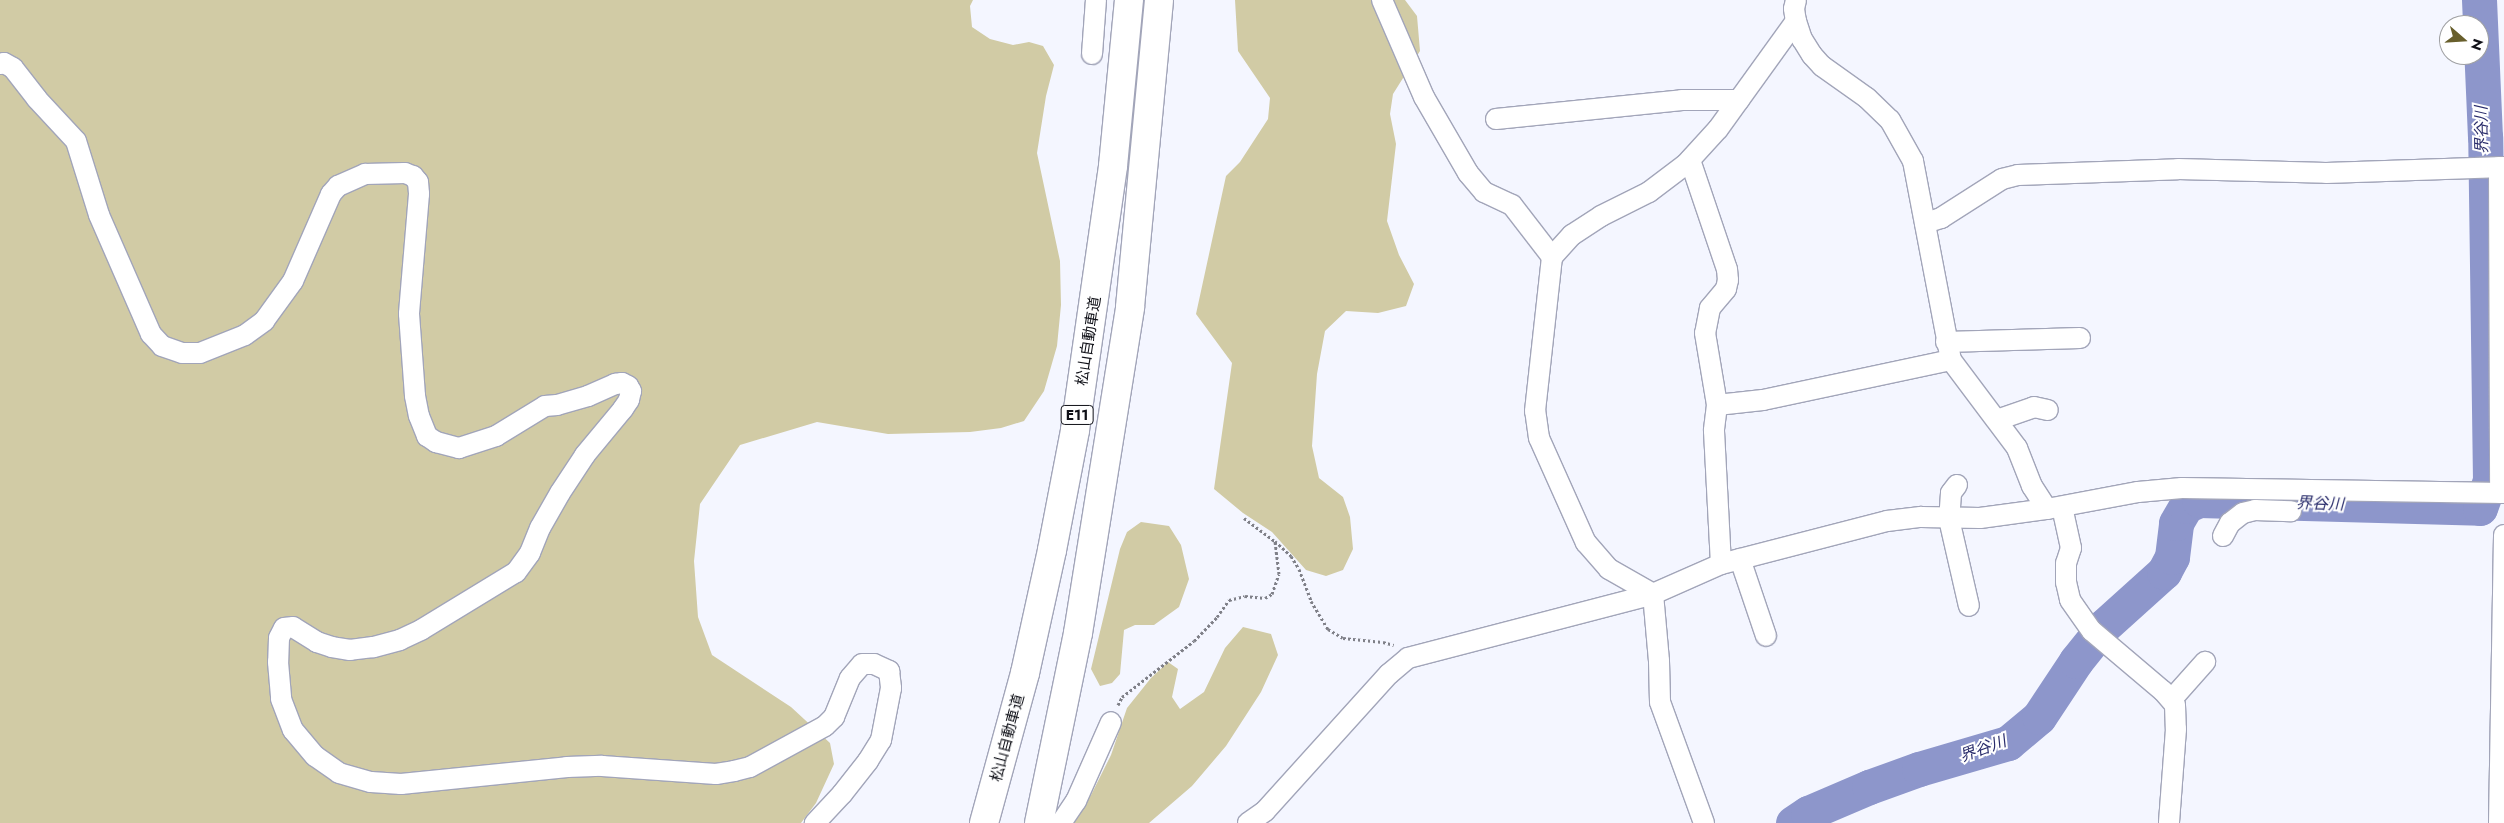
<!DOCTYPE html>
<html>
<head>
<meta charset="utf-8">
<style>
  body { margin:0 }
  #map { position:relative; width:2504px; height:823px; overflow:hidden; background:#f4f6ff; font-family:Jost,"Noto Sans JP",sans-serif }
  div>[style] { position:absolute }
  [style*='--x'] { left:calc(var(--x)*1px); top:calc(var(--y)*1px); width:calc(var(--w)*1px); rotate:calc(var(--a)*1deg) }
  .green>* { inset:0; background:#d1cba5 }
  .river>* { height:35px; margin:-17.5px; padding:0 17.5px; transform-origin:17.5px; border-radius:17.5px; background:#8d96cb }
  .path>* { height:3px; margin-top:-1.5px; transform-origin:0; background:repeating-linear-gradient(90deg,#7f8088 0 2.5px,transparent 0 5px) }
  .roads { filter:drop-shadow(1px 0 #a2a5b9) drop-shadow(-1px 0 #a2a5b9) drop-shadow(0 1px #a2a5b9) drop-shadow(0 -1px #a2a5b9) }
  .minor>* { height:20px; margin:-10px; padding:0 10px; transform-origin:10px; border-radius:10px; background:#fff }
  .motorway>* { height:28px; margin:-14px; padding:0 14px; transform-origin:14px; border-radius:14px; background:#fff }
  span { translate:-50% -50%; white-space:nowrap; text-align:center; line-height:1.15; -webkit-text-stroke:4px #fff; paint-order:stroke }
  .shield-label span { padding:1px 4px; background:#fff; border:1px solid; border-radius:4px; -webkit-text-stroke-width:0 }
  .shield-label { font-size:14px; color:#101118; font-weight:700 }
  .street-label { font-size:15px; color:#101118 }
  .water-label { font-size:16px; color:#292c6b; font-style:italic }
  .north { position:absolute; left:2439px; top:15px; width:50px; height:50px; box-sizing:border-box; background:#fff; border:1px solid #9fa0a3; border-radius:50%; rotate:109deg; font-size:14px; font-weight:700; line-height:20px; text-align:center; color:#101118 }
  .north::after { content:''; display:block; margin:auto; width:18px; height:22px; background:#685f2c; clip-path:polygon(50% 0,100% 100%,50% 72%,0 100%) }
</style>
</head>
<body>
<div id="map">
  <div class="green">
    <i style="clip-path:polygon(0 0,973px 0,970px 6px,972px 27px,990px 39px,1013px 45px,1029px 42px,1043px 46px,1054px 65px,1046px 96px,1037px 153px,1060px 261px,1061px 305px,1057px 346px,1044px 391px,1024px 421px,1001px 428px,970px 432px,888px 434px,817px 422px,740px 445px,700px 504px,694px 561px,698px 617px,712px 655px,791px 707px,830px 743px,834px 764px,816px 803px,801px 823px,0 823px)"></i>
    <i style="clip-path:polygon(1235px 0,1405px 0,1417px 16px,1420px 51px,1393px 94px,1390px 114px,1396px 144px,1387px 221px,1399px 255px,1414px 284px,1406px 306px,1378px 313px,1346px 311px,1325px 331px,1317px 374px,1312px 446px,1319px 478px,1343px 497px,1350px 517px,1353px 549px,1343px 570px,1326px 576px,1306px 570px,1272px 532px,1243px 513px,1214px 489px,1232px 363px,1196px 314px,1226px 176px,1240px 162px,1268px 119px,1270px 98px,1238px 51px)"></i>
    <i style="clip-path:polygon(1141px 522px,1169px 526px,1181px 545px,1189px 579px,1179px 607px,1154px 625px,1135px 625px,1124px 630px,1120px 674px,1112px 683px,1100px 686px,1091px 669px,1120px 549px,1127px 532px)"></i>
    <i style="clip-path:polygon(1243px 627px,1271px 634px,1278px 655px,1261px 692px,1226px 746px,1192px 786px,1149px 823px,1070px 823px,1091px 795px,1111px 755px,1127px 708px,1151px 678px,1168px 662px,1178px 669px,1172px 697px,1180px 709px,1204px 692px,1225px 648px)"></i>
  </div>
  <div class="river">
    <i style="--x:1793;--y:823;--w:18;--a:-34"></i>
    <i style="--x:1808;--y:813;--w:66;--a:-23.1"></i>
    <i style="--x:1869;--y:787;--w:53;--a:-19.8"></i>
    <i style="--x:1919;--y:769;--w:93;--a:-16.3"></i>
    <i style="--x:2008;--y:743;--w:40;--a:-40"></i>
    <i style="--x:2039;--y:717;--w:67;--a:-56.5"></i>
    <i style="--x:2076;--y:661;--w:45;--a:-51.3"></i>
    <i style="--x:2104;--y:626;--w:81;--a:-42"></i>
    <i style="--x:2164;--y:572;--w:17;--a:-62"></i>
    <i style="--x:2172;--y:557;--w:34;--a:-83"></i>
    <i style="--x:2176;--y:523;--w:20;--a:-60"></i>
    <i style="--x:2186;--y:506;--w:14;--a:-25"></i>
    <i style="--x:2199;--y:500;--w:281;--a:1.6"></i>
    <i style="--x:2480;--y:508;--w:30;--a:-70"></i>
    <i style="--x:2490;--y:480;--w:343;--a:-90.8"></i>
    <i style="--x:2485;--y:137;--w:137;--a:-92.5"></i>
  </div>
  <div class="path">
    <i style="--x:1244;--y:518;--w:39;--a:37"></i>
    <i style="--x:1118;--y:705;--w:9;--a:-63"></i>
    <i style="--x:1122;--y:697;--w:91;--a:-37.9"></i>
    <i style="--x:1194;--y:641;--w:33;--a:-46"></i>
    <i style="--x:1217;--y:617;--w:21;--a:-55"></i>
    <i style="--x:1229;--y:600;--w:16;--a:-14"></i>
    <i style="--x:1245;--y:596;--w:20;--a:6"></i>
    <i style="--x:1265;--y:598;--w:8;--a:-30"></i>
    <i style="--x:1272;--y:594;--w:21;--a:-71"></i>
    <i style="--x:1279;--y:574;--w:33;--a:-97"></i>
    <i style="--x:1275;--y:541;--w:22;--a:43"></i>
    <i style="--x:1291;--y:556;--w:15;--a:58"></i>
    <i style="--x:1299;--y:569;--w:34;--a:69"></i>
    <i style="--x:1311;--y:601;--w:33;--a:59"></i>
    <i style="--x:1328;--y:629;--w:17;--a:31"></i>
    <i style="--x:1343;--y:638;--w:40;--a:5.7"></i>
    <i style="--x:1383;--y:642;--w:11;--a:15"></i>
  </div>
  <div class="roads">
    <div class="minor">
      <i style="--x:1382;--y:0;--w:106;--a:66.6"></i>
      <i style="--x:1424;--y:97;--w:88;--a:59.9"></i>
      <i style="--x:1468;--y:173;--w:25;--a:50"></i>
      <i style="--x:1484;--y:192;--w:31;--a:25"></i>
      <i style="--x:1512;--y:205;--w:66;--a:52.4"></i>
      <i style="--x:1796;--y:0;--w:9;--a:103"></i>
      <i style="--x:1794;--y:9;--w:12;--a:81"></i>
      <i style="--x:1796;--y:21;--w:19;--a:72"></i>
      <i style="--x:1802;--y:39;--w:19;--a:58"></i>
      <i style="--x:1812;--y:55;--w:15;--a:48"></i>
      <i style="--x:1822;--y:66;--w:55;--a:35.4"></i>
      <i style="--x:1867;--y:98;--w:32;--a:44"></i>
      <i style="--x:1890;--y:120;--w:47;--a:60.7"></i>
      <i style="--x:1913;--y:161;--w:203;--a:79.2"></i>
      <i style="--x:1951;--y:360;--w:110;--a:53.1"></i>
      <i style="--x:2017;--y:448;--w:41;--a:68.5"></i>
      <i style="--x:2032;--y:486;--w:27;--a:57"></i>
      <i style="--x:1092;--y:54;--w:54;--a:-85.8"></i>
      <i style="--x:0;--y:64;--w:4;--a:-14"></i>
      <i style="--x:4;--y:63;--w:10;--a:29"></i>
      <i style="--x:13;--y:68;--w:39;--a:52"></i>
      <i style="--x:37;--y:99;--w:57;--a:47.1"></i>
      <i style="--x:76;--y:141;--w:77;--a:72.7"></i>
      <i style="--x:99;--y:215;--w:130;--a:66.4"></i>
      <i style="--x:151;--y:334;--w:16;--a:47"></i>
      <i style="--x:162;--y:346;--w:21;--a:19"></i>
      <i style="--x:182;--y:353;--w:18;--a:0"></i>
      <i style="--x:200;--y:353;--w:48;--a:-21.8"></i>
      <i style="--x:245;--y:335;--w:24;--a:-36"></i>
      <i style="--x:264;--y:321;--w:49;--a:-54.1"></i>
      <i style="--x:293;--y:281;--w:95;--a:-66.4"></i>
      <i style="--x:331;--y:194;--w:11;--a:-49"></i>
      <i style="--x:338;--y:186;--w:30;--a:-24"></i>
      <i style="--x:365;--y:174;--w:40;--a:-1.4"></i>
      <i style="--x:405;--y:173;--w:9;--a:21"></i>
      <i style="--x:413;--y:176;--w:8;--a:50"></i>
      <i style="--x:418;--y:182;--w:12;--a:85"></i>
      <i style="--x:419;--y:194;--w:120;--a:94.8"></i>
      <i style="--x:409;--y:314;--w:82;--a:85.8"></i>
      <i style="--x:415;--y:396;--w:20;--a:79"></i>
      <i style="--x:419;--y:416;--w:22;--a:68"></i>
      <i style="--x:427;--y:436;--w:11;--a:34"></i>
      <i style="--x:436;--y:442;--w:24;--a:15"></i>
      <i style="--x:459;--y:448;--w:39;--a:-18"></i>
      <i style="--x:496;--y:436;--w:57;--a:-31.5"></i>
      <i style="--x:545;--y:406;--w:12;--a:-5"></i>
      <i style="--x:557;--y:405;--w:32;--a:-16"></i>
      <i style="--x:588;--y:396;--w:30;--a:-24"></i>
      <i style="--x:615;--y:384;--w:7;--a:-8"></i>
      <i style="--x:622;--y:383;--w:7;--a:27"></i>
      <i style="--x:628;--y:386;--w:6;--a:59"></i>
      <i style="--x:631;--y:391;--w:9;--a:103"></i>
      <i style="--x:629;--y:400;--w:11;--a:124"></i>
      <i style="--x:623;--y:409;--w:60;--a:129.6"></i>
      <i style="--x:585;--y:455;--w:45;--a:123.3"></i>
      <i style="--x:560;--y:493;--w:40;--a:119.7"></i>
      <i style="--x:540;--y:528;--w:27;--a:112"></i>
      <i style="--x:530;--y:553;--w:24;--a:126"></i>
      <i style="--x:516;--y:572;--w:111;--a:148.6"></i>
      <i style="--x:421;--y:630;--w:23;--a:155"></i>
      <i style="--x:400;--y:640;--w:28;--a:165"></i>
      <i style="--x:373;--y:647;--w:23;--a:173"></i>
      <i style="--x:350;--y:650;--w:18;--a:-171"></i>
      <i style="--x:332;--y:647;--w:16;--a:-162"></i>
      <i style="--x:317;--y:642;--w:28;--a:-148"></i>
      <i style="--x:293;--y:627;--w:9;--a:174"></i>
      <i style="--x:284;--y:628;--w:11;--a:117"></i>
      <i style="--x:279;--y:638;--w:24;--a:92"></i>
      <i style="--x:278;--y:662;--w:37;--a:85"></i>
      <i style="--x:281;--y:699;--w:33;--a:69"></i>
      <i style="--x:293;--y:730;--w:34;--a:50"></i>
      <i style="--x:315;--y:756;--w:29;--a:35"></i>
      <i style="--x:339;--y:773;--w:33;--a:16"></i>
      <i style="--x:371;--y:782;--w:30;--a:4"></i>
      <i style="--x:401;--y:784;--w:167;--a:-5.8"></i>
      <i style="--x:567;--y:767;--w:35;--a:-2"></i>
      <i style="--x:602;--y:766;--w:114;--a:4"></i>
      <i style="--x:716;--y:774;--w:18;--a:-9"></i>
      <i style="--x:734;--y:771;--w:16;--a:-14"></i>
      <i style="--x:750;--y:767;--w:85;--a:-28.7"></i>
      <i style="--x:825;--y:726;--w:13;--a:-45"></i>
      <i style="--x:834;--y:717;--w:42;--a:-67.7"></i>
      <i style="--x:850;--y:678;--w:18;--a:-49"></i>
      <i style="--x:862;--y:664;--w:12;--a:0"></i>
      <i style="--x:874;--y:664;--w:17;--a:25"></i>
      <i style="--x:889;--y:671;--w:17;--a:83"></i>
      <i style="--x:891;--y:688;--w:53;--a:100.9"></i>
      <i style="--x:881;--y:740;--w:25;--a:122"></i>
      <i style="--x:868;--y:761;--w:42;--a:128.2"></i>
      <i style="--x:842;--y:794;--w:40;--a:133"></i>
      <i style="--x:1496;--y:119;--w:187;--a:-5.8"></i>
      <i style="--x:1682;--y:100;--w:57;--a:0"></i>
      <i style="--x:1690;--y:160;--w:115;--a:71.3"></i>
      <i style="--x:1727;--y:269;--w:11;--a:85"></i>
      <i style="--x:1728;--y:280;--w:9;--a:103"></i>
      <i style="--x:1726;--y:289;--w:25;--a:130"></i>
      <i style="--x:1710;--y:308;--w:25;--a:101"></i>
      <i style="--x:1705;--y:333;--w:73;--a:80.5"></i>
      <i style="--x:1717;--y:405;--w:26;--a:97"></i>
      <i style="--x:1714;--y:431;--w:133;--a:87"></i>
      <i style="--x:2499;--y:167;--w:326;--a:89.8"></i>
      <i style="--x:1925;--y:223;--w:17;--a:-17"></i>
      <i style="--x:1941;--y:218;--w:72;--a:-32.6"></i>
      <i style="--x:2002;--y:179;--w:16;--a:-14"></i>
      <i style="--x:2018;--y:175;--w:160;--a:-2.1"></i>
      <i style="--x:2178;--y:169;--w:148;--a:1.5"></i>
      <i style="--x:2326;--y:173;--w:178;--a:-1.9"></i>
      <i style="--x:1946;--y:342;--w:134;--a:-1.7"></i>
      <i style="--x:1717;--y:405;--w:46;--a:-6.2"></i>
      <i style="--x:1763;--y:400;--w:192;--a:-12"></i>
      <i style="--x:1997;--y:420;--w:39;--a:-19"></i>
      <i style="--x:2034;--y:407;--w:14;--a:12"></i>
      <i style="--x:1957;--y:485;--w:10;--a:127"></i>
      <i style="--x:1951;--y:493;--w:26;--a:94"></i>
      <i style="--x:1949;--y:519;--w:89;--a:77.1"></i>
      <i style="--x:2062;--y:507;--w:42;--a:77.6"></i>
      <i style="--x:2071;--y:548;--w:16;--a:108"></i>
      <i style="--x:2066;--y:563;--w:19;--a:90"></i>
      <i style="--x:2066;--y:582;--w:18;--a:77"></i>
      <i style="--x:2070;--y:600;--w:38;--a:55"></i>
      <i style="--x:2092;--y:631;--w:93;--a:40.2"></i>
      <i style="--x:2163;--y:691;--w:18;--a:49"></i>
      <i style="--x:2175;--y:705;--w:24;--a:88"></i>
      <i style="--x:2176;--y:729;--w:94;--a:94.3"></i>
      <i style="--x:2223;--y:536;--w:15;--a:-62"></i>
      <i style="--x:2230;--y:523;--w:16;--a:-38"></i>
      <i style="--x:2243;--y:513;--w:12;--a:-14"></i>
      <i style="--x:2255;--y:510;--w:36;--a:2"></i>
      <i style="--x:1740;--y:559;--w:81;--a:71.3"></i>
      <i style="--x:2172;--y:699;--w:50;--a:-48.3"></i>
      <i style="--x:1061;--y:823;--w:27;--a:-56"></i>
      <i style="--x:1076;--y:801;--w:86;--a:-66.1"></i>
      <i style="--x:1248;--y:823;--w:21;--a:-35"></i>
      <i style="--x:1265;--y:811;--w:185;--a:-47.9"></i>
      <i style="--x:1389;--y:674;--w:25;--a:-40"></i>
      <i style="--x:1408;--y:658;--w:253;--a:-14.6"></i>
      <i style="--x:1653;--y:594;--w:74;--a:-23.8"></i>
      <i style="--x:1721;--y:564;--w:171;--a:-14.5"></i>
      <i style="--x:1887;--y:521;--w:34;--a:-7"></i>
      <i style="--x:1921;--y:517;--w:59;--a:1"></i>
      <i style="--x:1980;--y:518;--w:68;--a:-7.7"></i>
      <i style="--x:2047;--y:509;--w:93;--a:-10.6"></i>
      <i style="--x:2138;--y:492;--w:44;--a:-5.2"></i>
      <i style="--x:2182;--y:488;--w:322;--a:0.9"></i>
      <i style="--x:1704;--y:823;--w:129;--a:-110"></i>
      <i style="--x:1660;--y:702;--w:41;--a:-91.4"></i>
      <i style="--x:1659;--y:661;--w:67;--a:-95.1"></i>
      <i style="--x:1653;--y:594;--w:51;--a:-150.4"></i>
      <i style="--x:1609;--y:569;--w:35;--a:-131"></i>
      <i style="--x:1586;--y:543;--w:115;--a:-114.1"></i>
      <i style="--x:1539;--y:438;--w:27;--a:-98"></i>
      <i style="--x:1535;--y:411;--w:155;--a:-83.7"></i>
      <i style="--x:1552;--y:257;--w:30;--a:-48"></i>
      <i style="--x:1572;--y:235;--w:35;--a:-33"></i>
      <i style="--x:1601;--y:216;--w:54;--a:-26.6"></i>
      <i style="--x:1649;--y:192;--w:46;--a:-37.1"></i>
      <i style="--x:1686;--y:164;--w:47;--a:-47.6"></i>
      <i style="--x:1718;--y:129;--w:133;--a:-54.2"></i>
      <i style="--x:2499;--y:823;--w:288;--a:-89"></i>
    </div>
    <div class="motorway">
      <i style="--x:984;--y:823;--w:156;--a:-74.7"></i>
      <i style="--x:1025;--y:673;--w:126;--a:-77.6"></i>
      <i style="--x:1052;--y:550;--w:122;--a:-79.1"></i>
      <i style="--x:1075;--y:430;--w:267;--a:-81.8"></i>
      <i style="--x:1113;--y:166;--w:167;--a:-84.5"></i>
      <i style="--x:1039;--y:823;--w:194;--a:-78.4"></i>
      <i style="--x:1078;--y:633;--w:330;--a:-80.9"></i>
      <i style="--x:1130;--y:307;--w:308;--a:-84.6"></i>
    </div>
  </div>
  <div class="shield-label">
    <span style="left:1077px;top:415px">E11</span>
  </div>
  <div class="street-label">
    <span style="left:1089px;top:341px;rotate:-81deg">松山自動車道</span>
    <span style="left:1008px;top:738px;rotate:-75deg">松山自動車道</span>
  </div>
  <div class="water-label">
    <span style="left:2482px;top:130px;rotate:-91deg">界谷川</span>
    <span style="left:2320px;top:504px;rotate:2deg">界谷川</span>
    <span style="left:1983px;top:749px;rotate:-20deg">界谷川</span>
  </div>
  <div class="north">N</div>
</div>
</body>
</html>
